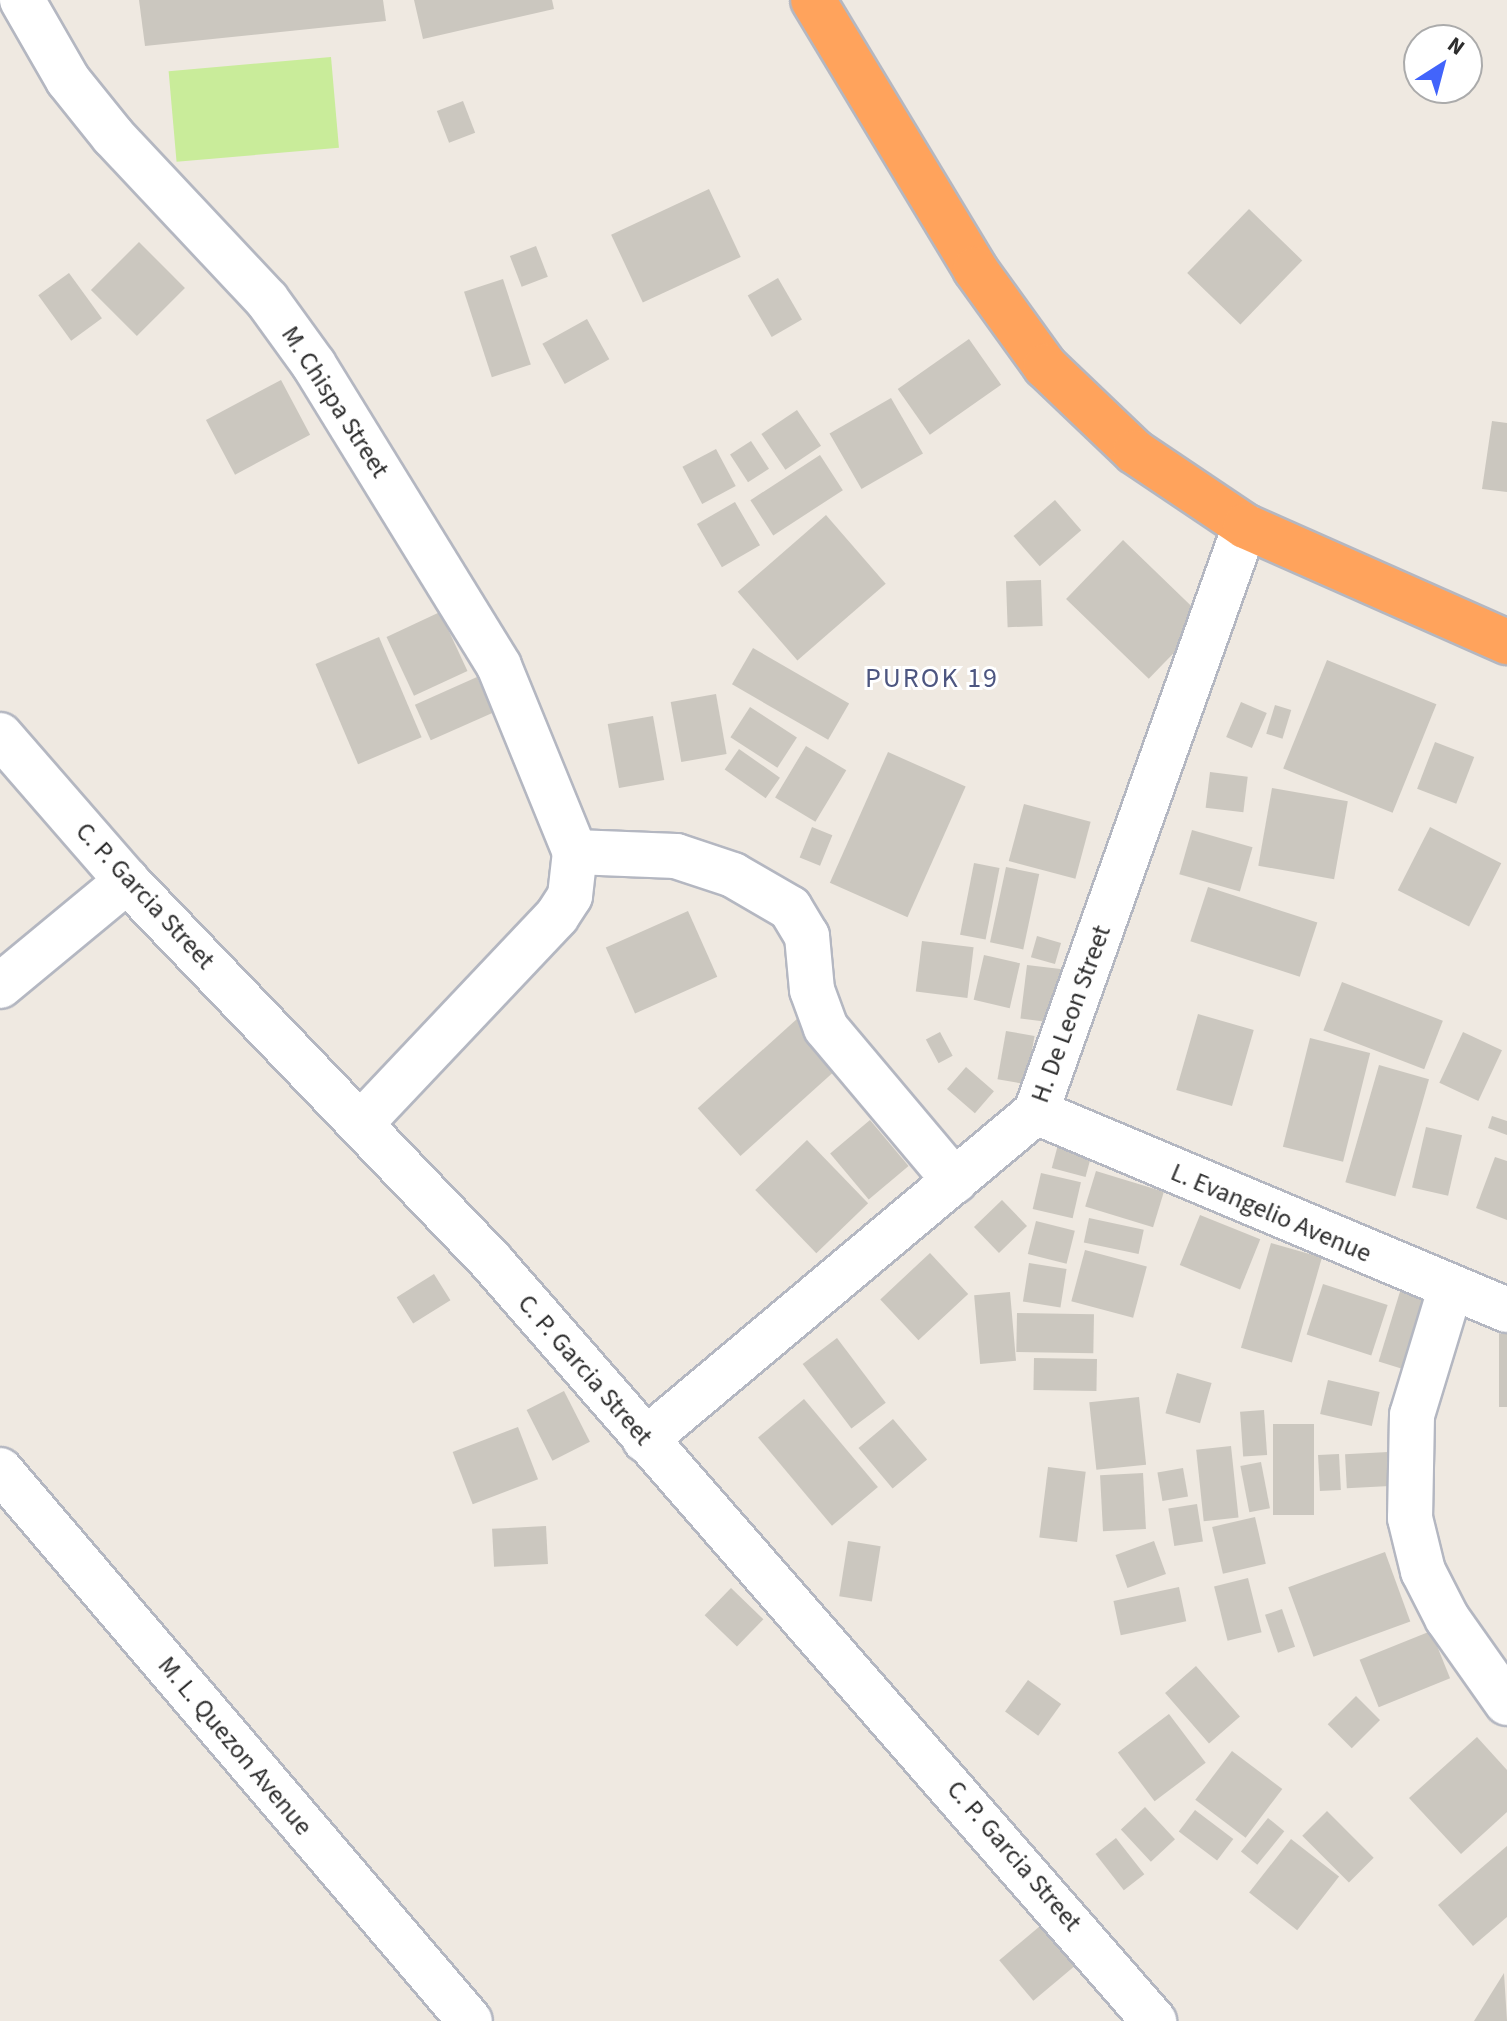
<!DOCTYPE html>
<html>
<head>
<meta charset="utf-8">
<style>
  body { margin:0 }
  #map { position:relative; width:1507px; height:2021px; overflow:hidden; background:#efe9e1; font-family:"Source Sans 3",sans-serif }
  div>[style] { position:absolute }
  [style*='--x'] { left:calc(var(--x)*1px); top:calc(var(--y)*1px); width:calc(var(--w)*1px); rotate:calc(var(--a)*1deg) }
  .pitch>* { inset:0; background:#c9ec9a; transform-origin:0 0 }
  .building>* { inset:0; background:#cbc7bf; transform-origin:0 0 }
  .roads { filter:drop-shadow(2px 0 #b4b7c1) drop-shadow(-2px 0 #b4b7c1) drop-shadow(0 2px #b4b7c1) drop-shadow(0 -2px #b4b7c1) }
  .street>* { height:44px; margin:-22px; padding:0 22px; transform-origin:22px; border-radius:22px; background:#fff }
  .secondary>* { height:44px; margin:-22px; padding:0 22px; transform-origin:22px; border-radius:22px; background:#fff }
  .highway>* { height:44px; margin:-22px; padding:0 22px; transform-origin:22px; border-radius:22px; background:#ffa35c }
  span { translate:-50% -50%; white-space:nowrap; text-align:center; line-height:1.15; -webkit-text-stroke:6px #fff; paint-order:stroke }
  .street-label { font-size:26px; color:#2e2e2e }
  .neighbourhood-label { font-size:28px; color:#4d5680; letter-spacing:2px }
  .north { position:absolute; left:1403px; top:24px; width:80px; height:80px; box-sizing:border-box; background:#fff; border:2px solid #ababab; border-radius:50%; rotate:36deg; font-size:22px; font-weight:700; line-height:32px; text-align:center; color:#2e2e2e }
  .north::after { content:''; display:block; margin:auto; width:28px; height:36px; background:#4264fb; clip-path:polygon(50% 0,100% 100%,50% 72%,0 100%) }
</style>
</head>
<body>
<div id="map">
  <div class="pitch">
    <i style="left:331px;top:57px;width:91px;height:163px;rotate:85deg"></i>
  </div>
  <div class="building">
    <i style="clip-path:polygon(139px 0,383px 0,386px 21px,145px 46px)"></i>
    <i style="clip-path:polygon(414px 0,552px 0,554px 9px,423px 39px)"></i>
    <i style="left:463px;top:101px;width:34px;height:28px;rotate:69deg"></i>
    <i style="left:709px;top:189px;width:75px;height:108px;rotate:65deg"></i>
    <i style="left:1249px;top:209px;width:74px;height:89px;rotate:44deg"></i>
    <i style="left:139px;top:242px;width:65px;height:68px;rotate:45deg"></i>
    <i style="left:536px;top:246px;width:33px;height:28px;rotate:69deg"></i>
    <i style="left:69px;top:273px;width:56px;height:38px;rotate:54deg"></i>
    <i style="left:778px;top:278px;width:48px;height:35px;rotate:60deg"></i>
    <i style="left:503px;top:279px;width:90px;height:41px;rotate:72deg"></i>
    <i style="left:587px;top:319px;width:46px;height:51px;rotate:61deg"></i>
    <i style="left:969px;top:339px;width:56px;height:87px;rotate:55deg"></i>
    <i style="left:281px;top:380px;width:62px;height:85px;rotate:62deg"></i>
    <i style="left:891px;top:398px;width:64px;height:71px;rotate:60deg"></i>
    <i style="left:797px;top:410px;width:43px;height:43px;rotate:56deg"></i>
    <i style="clip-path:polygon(1492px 421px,1507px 423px,1507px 492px,1482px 489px)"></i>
    <i style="left:751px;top:441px;width:33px;height:25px;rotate:57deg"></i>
    <i style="left:716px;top:449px;width:42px;height:38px;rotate:62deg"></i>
    <i style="left:820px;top:455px;width:42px;height:83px;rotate:57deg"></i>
    <i style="left:1055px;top:500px;width:40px;height:55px;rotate:49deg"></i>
    <i style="left:735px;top:502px;width:50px;height:44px;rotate:60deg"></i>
    <i style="left:826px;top:515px;width:91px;height:117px;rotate:49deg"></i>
    <i style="left:1123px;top:540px;width:115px;height:82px;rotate:44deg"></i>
    <i style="left:1041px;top:580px;width:46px;height:35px;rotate:88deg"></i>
    <i style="left:440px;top:612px;width:65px;height:59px;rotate:65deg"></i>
    <i style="left:379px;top:637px;width:109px;height:69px;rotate:67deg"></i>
    <i style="left:753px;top:648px;width:111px;height:42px;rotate:30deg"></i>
    <i style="left:1327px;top:660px;width:118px;height:117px;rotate:22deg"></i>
    <i style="left:477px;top:677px;width:39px;height:68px;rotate:66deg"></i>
    <i style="left:716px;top:694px;width:61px;height:46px;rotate:80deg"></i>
    <i style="left:1241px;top:702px;width:28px;height:38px;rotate:23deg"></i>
    <i style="left:1275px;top:705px;width:17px;height:30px;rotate:17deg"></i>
    <i style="left:750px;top:707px;width:56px;height:36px;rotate:33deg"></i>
    <i style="left:653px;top:716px;width:65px;height:46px;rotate:80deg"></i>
    <i style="left:1435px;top:742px;width:42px;height:50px;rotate:21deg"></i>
    <i style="left:806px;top:746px;width:47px;height:60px;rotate:31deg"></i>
    <i style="left:739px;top:749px;width:50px;height:25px;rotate:35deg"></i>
    <i style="left:888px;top:752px;width:85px;height:143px;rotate:24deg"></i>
    <i style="left:1210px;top:772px;width:38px;height:36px;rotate:7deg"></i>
    <i style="left:1272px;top:788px;width:77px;height:79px;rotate:10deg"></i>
    <i style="left:1024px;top:804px;width:69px;height:59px;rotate:15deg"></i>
    <i style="left:812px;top:827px;width:22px;height:33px;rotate:22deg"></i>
    <i style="left:1430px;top:827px;width:80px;height:71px;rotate:27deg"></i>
    <i style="left:1192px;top:830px;width:63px;height:46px;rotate:16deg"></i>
    <i style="left:974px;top:863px;width:26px;height:73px;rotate:11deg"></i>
    <i style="left:1006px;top:867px;width:34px;height:77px;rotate:12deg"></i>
    <i style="left:1208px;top:887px;width:115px;height:57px;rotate:18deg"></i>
    <i style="left:688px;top:911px;width:72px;height:90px;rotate:66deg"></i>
    <i style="left:1037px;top:936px;width:25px;height:22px;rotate:16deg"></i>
    <i style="left:922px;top:941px;width:52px;height:51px;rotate:7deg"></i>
    <i style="left:984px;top:955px;width:37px;height:46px;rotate:13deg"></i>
    <i style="left:1027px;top:965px;width:42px;height:54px;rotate:7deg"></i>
    <i style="left:1342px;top:982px;width:108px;height:52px;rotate:21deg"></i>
    <i style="left:1198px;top:1014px;width:58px;height:79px;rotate:16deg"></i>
    <i style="left:798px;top:1018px;width:64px;height:135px;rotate:48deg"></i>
    <i style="left:1006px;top:1031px;width:29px;height:49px;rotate:10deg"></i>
    <i style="left:940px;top:1032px;width:27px;height:16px;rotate:62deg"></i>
    <i style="left:1463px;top:1032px;width:43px;height:56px;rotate:25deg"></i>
    <i style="left:1310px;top:1038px;width:62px;height:112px;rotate:14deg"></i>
    <i style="left:1379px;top:1065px;width:52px;height:122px;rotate:16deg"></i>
    <i style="left:966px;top:1067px;width:37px;height:29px;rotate:41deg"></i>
    <i style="clip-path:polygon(1492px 1116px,1507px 1121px,1507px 1135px,1488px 1128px)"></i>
    <i style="left:870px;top:1120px;width:60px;height:52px;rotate:50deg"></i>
    <i style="left:1426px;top:1127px;width:37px;height:62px;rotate:13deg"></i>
    <i style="left:807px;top:1140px;width:88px;height:72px;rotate:46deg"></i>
    <i style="left:1059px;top:1141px;width:35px;height:28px;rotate:15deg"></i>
    <i style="clip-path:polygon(1495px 1157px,1507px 1161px,1507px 1220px,1476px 1208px)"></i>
    <i style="left:1096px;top:1171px;width:71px;height:37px;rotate:17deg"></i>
    <i style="left:1041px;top:1173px;width:41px;height:37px;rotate:13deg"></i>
    <i style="left:1002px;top:1200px;width:36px;height:39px;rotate:46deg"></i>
    <i style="left:1200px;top:1215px;width:65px;height:54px;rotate:22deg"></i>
    <i style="left:1089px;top:1218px;width:56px;height:25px;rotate:12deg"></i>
    <i style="left:1036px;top:1221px;width:40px;height:34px;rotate:14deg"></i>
    <i style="left:1271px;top:1243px;width:53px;height:109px;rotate:16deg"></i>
    <i style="left:1085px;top:1250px;width:64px;height:53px;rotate:15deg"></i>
    <i style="left:930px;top:1253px;width:56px;height:68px;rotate:47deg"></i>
    <i style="left:1029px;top:1263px;width:38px;height:39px;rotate:9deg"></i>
    <i style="left:434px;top:1274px;width:31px;height:44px;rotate:58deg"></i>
    <i style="left:1323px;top:1284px;width:68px;height:53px;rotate:18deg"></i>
    <i style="left:1402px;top:1285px;width:27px;height:80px;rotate:17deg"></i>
    <i style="left:1010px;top:1292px;width:69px;height:36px;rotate:85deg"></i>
    <i style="left:1017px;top:1313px;width:77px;height:39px;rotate:1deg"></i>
    <i style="left:1499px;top:1334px;width:8px;height:73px"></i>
    <i style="left:837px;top:1338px;width:81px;height:43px;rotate:53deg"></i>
    <i style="left:1034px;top:1358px;width:63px;height:32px;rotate:1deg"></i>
    <i style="left:1177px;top:1373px;width:36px;height:42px;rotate:16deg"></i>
    <i style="left:1328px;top:1380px;width:53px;height:35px;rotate:13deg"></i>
    <i style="left:564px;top:1391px;width:57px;height:42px;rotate:63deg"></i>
    <i style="left:1139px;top:1397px;width:68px;height:50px;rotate:84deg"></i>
    <i style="left:804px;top:1399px;width:115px;height:60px;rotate:50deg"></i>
    <i style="left:1264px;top:1410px;width:45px;height:24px;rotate:86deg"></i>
    <i style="left:893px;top:1419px;width:53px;height:45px;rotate:50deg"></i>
    <i style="left:1273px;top:1424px;width:41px;height:91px"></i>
    <i style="left:518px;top:1427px;width:56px;height:70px;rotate:69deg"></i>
    <i style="left:1231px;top:1446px;width:72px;height:35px;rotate:84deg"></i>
    <i style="left:1388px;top:1452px;width:34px;height:43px;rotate:87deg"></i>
    <i style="left:1339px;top:1454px;width:36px;height:21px;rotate:87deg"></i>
    <i style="left:1261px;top:1462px;width:47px;height:21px;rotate:79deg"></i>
    <i style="left:1048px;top:1467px;width:38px;height:71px;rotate:7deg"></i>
    <i style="left:1183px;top:1468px;width:29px;height:26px;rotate:80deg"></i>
    <i style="left:1143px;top:1473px;width:56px;height:43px;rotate:87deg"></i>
    <i style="left:1197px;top:1504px;width:38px;height:29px;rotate:81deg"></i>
    <i style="left:1255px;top:1517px;width:48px;height:44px;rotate:77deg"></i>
    <i style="left:546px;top:1526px;width:38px;height:54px;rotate:87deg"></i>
    <i style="left:848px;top:1541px;width:33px;height:56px;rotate:9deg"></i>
    <i style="left:1154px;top:1541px;width:35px;height:41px;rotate:70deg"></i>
    <i style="left:1385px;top:1552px;width:74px;height:103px;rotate:70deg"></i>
    <i style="left:1248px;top:1578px;width:56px;height:35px;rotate:76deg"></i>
    <i style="left:1179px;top:1587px;width:35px;height:67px;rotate:78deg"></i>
    <i style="left:731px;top:1588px;width:45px;height:38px;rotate:44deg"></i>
    <i style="left:1282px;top:1609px;width:40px;height:18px;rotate:71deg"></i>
    <i style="left:1431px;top:1631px;width:51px;height:77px;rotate:68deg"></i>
    <i style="left:1196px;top:1666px;width:67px;height:41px;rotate:49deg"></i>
    <i style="left:1028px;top:1680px;width:41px;height:39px;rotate:36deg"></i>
    <i style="left:1356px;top:1696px;width:34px;height:40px;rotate:45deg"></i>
    <i style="left:1169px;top:1714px;width:61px;height:64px;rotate:53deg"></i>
    <i style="clip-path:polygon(1477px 1737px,1507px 1770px,1507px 1812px,1461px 1854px,1409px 1798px)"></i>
    <i style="left:1232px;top:1751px;width:63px;height:61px;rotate:37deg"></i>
    <i style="left:1145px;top:1807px;width:44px;height:33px;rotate:47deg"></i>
    <i style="left:1195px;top:1810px;width:48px;height:27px;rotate:37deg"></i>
    <i style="left:1327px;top:1811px;width:66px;height:35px;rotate:45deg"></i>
    <i style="left:1268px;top:1818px;width:21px;height:43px;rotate:39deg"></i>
    <i style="left:1116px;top:1838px;width:46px;height:26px;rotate:52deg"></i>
    <i style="left:1291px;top:1839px;width:61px;height:68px;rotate:38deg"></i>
    <i style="clip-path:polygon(1507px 1846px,1507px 1917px,1473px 1946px,1438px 1905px)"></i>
    <i style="left:1046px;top:1921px;width:53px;height:61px;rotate:50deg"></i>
    <i style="clip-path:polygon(1504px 1973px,1507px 2021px,1474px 2021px)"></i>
  </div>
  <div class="roads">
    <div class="street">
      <i style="--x:22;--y:0;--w:92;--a:60.1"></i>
      <i style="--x:68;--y:80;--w:72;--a:51.2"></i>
      <i style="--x:113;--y:136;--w:225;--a:46.8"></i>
      <i style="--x:267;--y:300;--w:80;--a:54.1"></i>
      <i style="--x:314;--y:365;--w:353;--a:58.4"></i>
      <i style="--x:499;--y:666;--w:201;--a:67.8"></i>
      <i style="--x:575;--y:852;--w:44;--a:96.5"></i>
      <i style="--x:570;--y:896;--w:24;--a:123"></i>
      <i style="--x:557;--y:916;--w:285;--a:133.4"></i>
      <i style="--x:0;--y:735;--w:194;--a:49"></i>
      <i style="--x:127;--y:881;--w:526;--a:46.23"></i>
      <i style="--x:491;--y:1261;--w:1009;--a:48.9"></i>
      <i style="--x:575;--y:852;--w:101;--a:2.3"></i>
      <i style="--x:676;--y:856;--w:60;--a:18.4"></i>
      <i style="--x:733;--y:875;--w:66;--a:30.1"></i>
      <i style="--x:790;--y:908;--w:33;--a:59"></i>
      <i style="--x:807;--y:936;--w:54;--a:84.7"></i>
      <i style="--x:812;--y:990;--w:40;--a:69.8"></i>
      <i style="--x:826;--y:1028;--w:200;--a:49.9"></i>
      <i style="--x:0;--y:986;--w:165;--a:-39.6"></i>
      <i style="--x:1036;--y:1112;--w:511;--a:22.8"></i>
      <i style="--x:1450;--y:1290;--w:131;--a:106.9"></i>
      <i style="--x:1412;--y:1415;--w:103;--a:91.1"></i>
      <i style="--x:1410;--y:1518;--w:55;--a:76.2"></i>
      <i style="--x:1423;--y:1571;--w:53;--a:62.9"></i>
      <i style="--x:1447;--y:1618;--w:104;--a:54.8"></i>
      <i style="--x:645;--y:1440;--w:510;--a:-39.99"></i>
      <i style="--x:1036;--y:1112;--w:622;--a:-70.37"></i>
    </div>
    <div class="secondary">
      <i style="--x:0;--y:1470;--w:724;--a:49.54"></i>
    </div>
    <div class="highway">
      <i style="--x:813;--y:0;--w:314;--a:58.9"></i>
      <i style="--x:975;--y:269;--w:120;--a:54.2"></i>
      <i style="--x:1045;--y:366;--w:124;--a:43.7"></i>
      <i style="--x:1135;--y:452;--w:133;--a:33.9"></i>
      <i style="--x:1245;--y:526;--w:287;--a:23.9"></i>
    </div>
  </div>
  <div class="street-label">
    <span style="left:335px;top:402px;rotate:57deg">M. Chispa Street</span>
    <span style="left:145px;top:896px;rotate:47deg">C. P. Garcia Street</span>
    <span style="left:1071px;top:1014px;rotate:-70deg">H. De Leon Street</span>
    <span style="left:1271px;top:1213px;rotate:23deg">L. Evangelio Avenue</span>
    <span style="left:585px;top:1370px;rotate:49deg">C. P. Garcia Street</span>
    <span style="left:235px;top:1746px;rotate:50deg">M. L. Quezon Avenue</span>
    <span style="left:1014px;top:1856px;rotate:49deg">C. P. Garcia Street</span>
  </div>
  <div class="neighbourhood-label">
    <span style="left:932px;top:678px">PUROK 19</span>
  </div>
  <div class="north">N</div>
</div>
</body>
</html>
